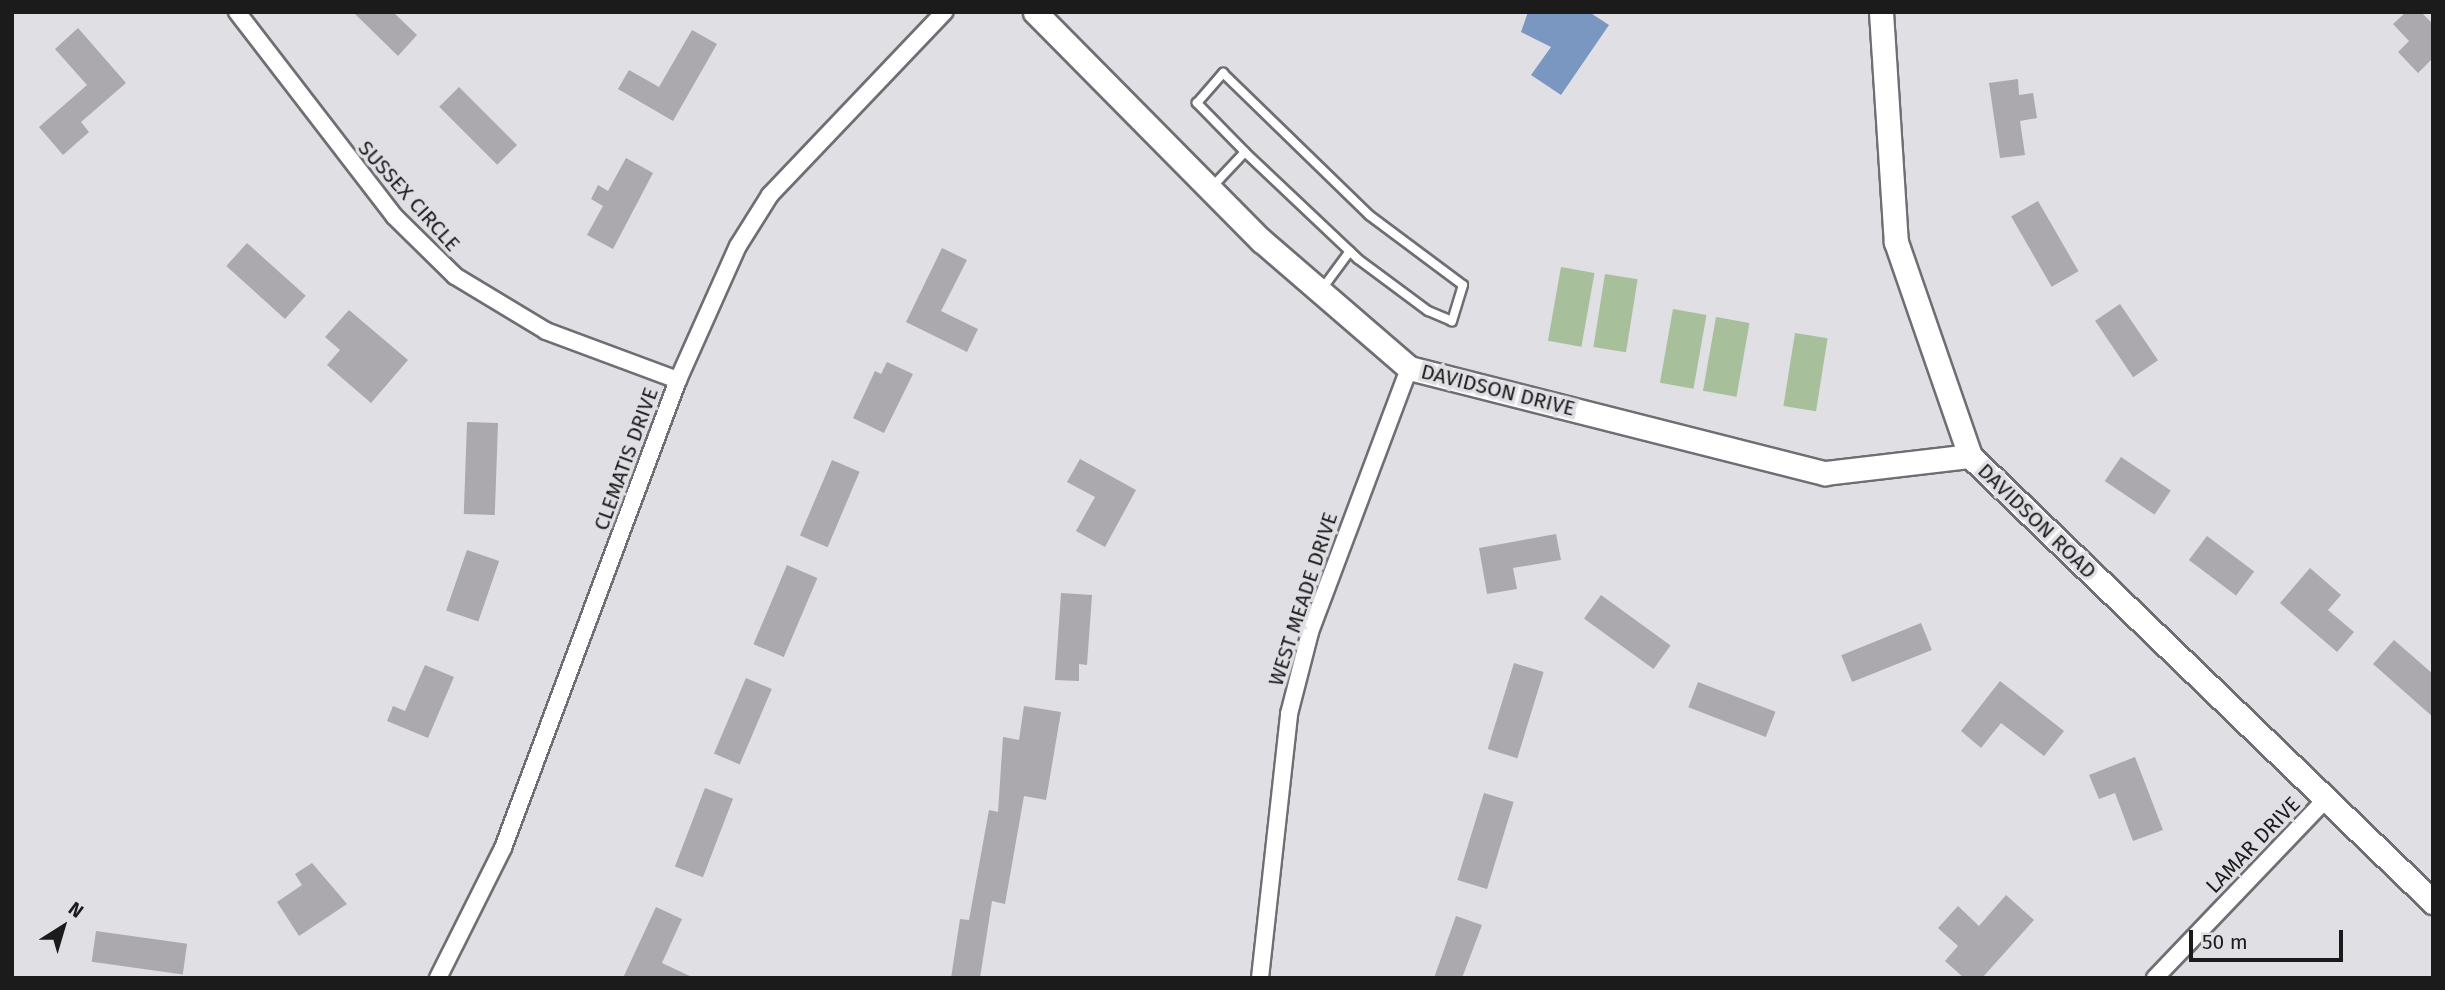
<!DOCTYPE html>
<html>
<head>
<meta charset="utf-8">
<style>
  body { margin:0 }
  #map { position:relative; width:2445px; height:990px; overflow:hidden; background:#dfdfe4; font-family:"Fira Sans",sans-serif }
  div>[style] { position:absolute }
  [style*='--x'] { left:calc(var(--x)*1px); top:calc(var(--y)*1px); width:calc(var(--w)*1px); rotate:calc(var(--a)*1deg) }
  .green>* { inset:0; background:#a7bf9a; transform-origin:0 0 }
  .water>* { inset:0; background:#7997c0 }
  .building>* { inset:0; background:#aba9ad; transform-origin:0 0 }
  .roads { filter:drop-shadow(2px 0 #6f6f73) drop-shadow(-2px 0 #6f6f73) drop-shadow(0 2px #6f6f73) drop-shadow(0 -2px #6f6f73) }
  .lane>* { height:8px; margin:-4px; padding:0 4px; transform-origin:4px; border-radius:4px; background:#fff }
  .street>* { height:16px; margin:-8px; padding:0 8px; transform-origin:8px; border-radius:8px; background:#fff }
  .secondary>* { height:23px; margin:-11.5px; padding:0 11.5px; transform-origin:11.5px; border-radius:11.5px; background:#fff }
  span { translate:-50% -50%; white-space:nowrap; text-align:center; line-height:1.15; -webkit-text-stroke:7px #dfdfe4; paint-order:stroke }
  .street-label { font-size:21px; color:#1b1b1c }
  .frame { position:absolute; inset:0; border:14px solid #1b1b1c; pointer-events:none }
  .north { position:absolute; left:28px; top:892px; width:70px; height:70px; -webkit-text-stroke:5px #dfdfe4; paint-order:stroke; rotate:37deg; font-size:19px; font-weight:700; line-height:28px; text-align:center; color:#1b1b1c }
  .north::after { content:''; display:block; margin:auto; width:24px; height:32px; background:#1b1b1c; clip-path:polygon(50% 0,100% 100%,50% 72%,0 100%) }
  .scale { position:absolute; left:2189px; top:930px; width:154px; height:32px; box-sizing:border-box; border:4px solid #1b1b1c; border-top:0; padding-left:9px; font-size:21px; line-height:24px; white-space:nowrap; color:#1b1b1c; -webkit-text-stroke:5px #dfdfe4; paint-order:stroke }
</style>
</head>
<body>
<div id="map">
  <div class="green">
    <i style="left:1561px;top:267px;width:34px;height:75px;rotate:10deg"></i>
    <i style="left:1605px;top:274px;width:33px;height:74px;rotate:9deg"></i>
    <i style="left:1673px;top:309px;width:34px;height:75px;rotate:10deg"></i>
    <i style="left:1716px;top:317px;width:34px;height:75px;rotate:10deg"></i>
    <i style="left:1795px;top:333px;width:33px;height:74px;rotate:9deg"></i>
  </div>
  <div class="water">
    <i style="clip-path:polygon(1528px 12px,1589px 12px,1609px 25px,1561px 95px,1531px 75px,1551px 47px,1521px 32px)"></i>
  </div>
  <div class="building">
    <i style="clip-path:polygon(353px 12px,393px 12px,417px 35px,398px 56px)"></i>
    <i style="clip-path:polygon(2406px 12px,2421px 12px,2433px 24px,2433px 58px,2418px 73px,2398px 52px,2409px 41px,2393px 24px)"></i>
    <i style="clip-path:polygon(78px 28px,126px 83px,81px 122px,89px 132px,63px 155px,39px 127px,87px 85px,55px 49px)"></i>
    <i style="clip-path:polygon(692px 30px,717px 44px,673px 121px,618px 89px,629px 70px,659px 87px)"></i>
    <i style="clip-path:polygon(2018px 79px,2019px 95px,2033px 93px,2037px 118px,2020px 121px,2025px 155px,2000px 158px,1989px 83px)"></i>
    <i style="left:459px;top:87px;width:82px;height:28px;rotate:45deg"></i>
    <i style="clip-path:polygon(626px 158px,653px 173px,613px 249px,587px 235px,603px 206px,591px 199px,598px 185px,608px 191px)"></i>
    <i style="left:2038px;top:201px;width:81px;height:31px;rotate:60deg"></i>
    <i style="left:247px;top:243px;width:79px;height:31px;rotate:42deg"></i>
    <i style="clip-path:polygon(942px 248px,967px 260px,941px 311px,978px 329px,967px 352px,906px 322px)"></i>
    <i style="left:2120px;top:304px;width:68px;height:30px;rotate:56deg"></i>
    <i style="clip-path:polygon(349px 310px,408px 360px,371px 403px,327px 365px,340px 350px,325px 337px)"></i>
    <i style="clip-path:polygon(887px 362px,913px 374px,884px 433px,853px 418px,875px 371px,881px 374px)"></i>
    <i style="left:467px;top:422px;width:31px;height:92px;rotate:2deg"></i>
    <i style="left:2121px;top:457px;width:60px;height:29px;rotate:34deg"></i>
    <i style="clip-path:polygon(1080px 459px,1136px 490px,1105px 547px,1076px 531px,1095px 497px,1067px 482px)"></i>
    <i style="left:832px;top:460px;width:30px;height:82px;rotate:23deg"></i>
    <i style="clip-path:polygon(1556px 534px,1561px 560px,1513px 568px,1517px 589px,1487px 594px,1479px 548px)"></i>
    <i style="left:2207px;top:536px;width:59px;height:30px;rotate:37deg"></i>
    <i style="left:467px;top:550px;width:34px;height:64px;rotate:19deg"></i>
    <i style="left:787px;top:565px;width:33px;height:86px;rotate:23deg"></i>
    <i style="clip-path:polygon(2310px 568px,2341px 595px,2328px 610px,2354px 632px,2337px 652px,2280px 603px)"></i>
    <i style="clip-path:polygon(1061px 593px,1092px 595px,1087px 665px,1079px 664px,1079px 681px,1055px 680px)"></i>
    <i style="left:1601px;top:595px;width:86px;height:29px;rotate:36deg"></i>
    <i style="left:1921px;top:623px;width:29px;height:86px;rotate:68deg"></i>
    <i style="clip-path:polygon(2394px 640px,2433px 674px,2433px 717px,2373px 664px)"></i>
    <i style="left:1514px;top:663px;width:31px;height:90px;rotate:17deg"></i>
    <i style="clip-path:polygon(425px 665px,454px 677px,428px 738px,387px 721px,393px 706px,405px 711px)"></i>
    <i style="left:746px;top:678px;width:28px;height:82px;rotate:23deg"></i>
    <i style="clip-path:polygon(2000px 681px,2064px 731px,2044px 756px,2001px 723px,1981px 748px,1961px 731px)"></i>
    <i style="left:1698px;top:682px;width:83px;height:27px;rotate:21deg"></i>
    <i style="clip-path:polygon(1024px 706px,1061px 712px,1046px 800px,1024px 796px,1005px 904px,992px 901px,980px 978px,951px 978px,960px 919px,969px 920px,989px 810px,998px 812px,1003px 737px,1019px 740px)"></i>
    <i style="clip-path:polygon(2135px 757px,2163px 830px,2133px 841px,2115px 793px,2099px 799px,2089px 775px)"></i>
    <i style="left:705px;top:788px;width:30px;height:84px;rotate:21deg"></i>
    <i style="left:1484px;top:793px;width:31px;height:91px;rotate:17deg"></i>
    <i style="clip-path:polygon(312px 863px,347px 904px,299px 936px,277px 902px,302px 885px,295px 874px)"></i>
    <i style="clip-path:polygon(2006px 895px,2034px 920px,1982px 978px,1964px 978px,1945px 961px,1958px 946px,1938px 928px,1958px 906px,1979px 926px)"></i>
    <i style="clip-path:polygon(656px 907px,682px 919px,662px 963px,694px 978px,623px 978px)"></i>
    <i style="clip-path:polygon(1456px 916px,1482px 925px,1462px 978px,1434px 978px)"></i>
    <i style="left:96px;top:931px;width:92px;height:31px;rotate:8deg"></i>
  </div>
  <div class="roads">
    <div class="lane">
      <i style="--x:1212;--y:187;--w:48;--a:-46.7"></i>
      <i style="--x:1245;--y:152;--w:69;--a:-134.4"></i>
      <i style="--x:1197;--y:103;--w:40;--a:-49"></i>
      <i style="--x:1223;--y:73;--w:204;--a:44.2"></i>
      <i style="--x:1369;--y:215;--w:117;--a:36.7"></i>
      <i style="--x:1463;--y:285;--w:38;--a:107"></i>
      <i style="--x:1452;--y:321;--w:26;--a:-157"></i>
      <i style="--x:1428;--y:311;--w:87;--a:-143.4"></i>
      <i style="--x:1358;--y:259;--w:156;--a:-136.6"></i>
      <i style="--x:1322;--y:289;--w:47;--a:-53.6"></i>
    </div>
    <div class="street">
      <i style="--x:237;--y:12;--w:257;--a:52.4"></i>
      <i style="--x:394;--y:216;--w:86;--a:44.5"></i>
      <i style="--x:455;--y:276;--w:106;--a:31.1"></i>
      <i style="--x:546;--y:331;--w:141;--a:20.4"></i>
      <i style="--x:438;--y:978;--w:145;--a:-63.4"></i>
      <i style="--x:503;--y:848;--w:500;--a:-69.5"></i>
      <i style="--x:678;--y:380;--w:147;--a:-65.9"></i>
      <i style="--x:738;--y:246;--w:60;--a:-57.9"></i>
      <i style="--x:770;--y:195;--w:253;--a:-46.4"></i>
      <i style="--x:1260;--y:978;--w:266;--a:-83.7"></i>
      <i style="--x:1289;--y:714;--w:85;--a:-75.6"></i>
      <i style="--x:1310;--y:632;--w:282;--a:-69.4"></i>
      <i style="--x:2155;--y:978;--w:243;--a:-46.3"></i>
    </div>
    <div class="secondary">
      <i style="--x:1035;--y:12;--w:322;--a:45.3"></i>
      <i style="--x:1262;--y:241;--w:194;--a:40.8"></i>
      <i style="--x:1409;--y:368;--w:429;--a:14.2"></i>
      <i style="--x:1825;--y:473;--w:146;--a:-6.7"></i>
      <i style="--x:1881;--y:12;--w:230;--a:86.3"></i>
      <i style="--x:1896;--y:242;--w:226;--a:70.9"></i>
      <i style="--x:1970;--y:456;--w:643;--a:43.93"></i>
    </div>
  </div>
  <div class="street-label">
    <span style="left:409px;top:196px;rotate:48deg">SUSSEX CIRCLE</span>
    <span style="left:1498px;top:390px;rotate:14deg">DAVIDSON DRIVE</span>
    <span style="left:626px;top:459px;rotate:-70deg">CLEMATIS DRIVE</span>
    <span style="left:2037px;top:521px;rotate:44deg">DAVIDSON ROAD</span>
    <span style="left:1303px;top:599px;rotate:-72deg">WEST MEADE DRIVE</span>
    <span style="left:2253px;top:845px;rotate:-46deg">LAMAR DRIVE</span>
  </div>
  <div class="frame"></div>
  <div class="north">N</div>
  <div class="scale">50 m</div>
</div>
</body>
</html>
